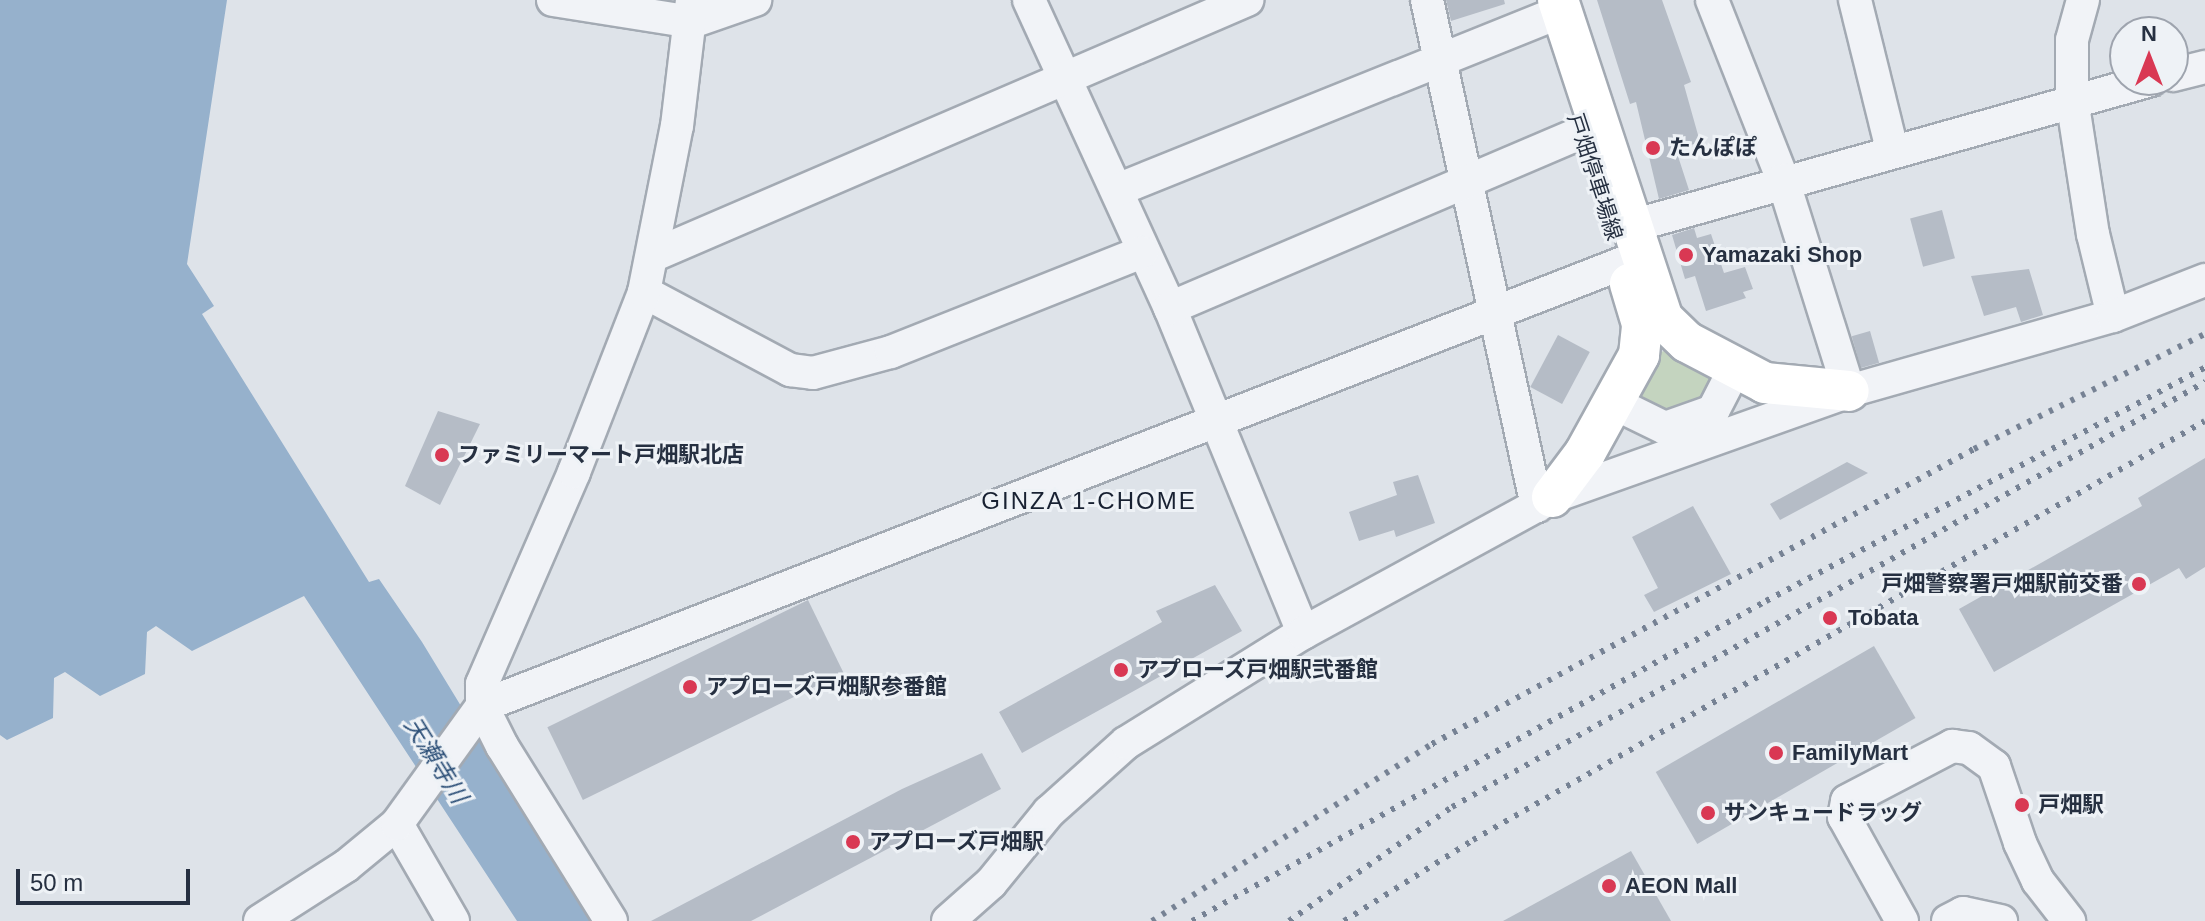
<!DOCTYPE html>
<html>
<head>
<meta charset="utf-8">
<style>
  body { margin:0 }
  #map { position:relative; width:2205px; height:921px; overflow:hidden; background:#dee3e9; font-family:Arial,"Noto Sans JP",sans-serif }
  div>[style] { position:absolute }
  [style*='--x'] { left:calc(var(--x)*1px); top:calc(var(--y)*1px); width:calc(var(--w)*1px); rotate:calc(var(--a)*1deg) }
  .green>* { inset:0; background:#c4d4bf }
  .water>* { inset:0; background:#96b1cc }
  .building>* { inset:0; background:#b5bcc6; transform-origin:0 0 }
  .roads { filter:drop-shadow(2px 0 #a3aab3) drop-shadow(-2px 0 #a3aab3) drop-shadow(0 2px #a3aab3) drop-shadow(0 -2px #a3aab3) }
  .minor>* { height:32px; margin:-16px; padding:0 16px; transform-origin:16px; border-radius:16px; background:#f1f3f7 }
  .major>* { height:40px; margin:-20px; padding:0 20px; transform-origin:20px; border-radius:20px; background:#fff }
  .rail>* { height:6px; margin-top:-3px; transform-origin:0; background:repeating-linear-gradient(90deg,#768294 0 4px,transparent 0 12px) }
  .dots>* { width:22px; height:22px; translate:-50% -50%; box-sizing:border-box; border:4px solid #eef2f6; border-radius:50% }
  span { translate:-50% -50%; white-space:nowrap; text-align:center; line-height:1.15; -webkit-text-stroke:6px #eef2f6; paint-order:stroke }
  .poi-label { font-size:22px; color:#263041; font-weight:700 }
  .left { translate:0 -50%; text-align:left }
  .right { translate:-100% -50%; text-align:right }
  .street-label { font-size:22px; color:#263041 }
  .neighbourhood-label { font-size:24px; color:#182132; letter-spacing:2px }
  .water-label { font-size:24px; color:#2d5078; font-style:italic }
  .north { position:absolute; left:2109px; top:16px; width:80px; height:80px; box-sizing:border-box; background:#eef2f6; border:2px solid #9ea4ae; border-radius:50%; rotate:0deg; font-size:22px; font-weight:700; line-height:32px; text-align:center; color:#263041 }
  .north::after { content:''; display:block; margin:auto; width:28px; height:36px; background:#d93853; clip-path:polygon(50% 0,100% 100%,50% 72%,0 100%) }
  .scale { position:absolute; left:16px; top:869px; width:174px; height:36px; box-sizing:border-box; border:4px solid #263041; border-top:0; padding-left:10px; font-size:24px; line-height:28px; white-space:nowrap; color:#263041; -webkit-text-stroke:6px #eef2f6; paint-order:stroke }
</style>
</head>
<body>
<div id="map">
  <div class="green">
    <i style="clip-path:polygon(1668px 350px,1723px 367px,1708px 400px,1664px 417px,1623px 397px,1653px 354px)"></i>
  </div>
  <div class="water">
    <i style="clip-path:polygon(0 0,227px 0,187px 264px,214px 306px,202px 314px,369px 582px,379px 579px,422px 642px,592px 921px,517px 921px,304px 596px,192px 651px,156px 626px,147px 632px,145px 674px,100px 696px,65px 672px,54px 678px,53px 718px,7px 740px,0 735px)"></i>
  </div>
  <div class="building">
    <i style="clip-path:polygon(1446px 0,1504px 0,1505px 4px,1451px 21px)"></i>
    <i style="clip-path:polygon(1597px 0,1662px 0,1691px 82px,1684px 85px,1700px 142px,1676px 150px,1689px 190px,1659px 199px,1636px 102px,1630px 104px)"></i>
    <i style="left:1942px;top:210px;width:50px;height:33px;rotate:75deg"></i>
    <i style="clip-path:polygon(1694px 228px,1697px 238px,1711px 234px,1724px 273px,1745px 267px,1753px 289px,1743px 292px,1746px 298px,1706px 311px,1695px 276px,1685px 279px,1672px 235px)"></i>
    <i style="clip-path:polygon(2029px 269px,2043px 315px,2021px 322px,2016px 307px,1984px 316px,1971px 276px)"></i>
    <i style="left:1870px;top:331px;width:33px;height:19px;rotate:74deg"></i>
    <i style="left:1558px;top:335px;width:36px;height:59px;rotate:28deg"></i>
    <i style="clip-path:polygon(438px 411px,480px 424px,440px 505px,405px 486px)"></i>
    <i style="clip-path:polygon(2205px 458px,2205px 567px,2186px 579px,2179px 568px,1994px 672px,1959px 609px,2142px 506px,2138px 498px)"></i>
    <i style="clip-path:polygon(1847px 462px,1868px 473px,1780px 520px,1770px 504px)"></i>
    <i style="clip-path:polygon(1418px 475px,1435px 523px,1396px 537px,1394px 530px,1359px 541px,1349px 512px,1397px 495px,1393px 482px)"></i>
    <i style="clip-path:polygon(1693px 506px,1731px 574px,1654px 612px,1644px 595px,1658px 588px,1632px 537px)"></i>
    <i style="clip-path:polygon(1215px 585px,1242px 631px,1022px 753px,999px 712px,1162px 622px,1156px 611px)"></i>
    <i style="left:808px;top:600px;width:81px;height:290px;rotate:64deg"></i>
    <i style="left:1874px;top:646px;width:83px;height:252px;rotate:60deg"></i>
    <i style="clip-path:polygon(982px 753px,1001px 789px,751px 921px,651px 921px,902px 789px)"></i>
    <i style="clip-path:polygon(1631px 851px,1671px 921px,1503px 921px)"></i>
  </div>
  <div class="roads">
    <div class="minor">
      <i style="--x:553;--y:0;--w:141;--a:9"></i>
      <i style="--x:692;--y:22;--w:67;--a:-19.2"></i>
      <i style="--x:1029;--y:0;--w:339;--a:65.4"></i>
      <i style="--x:1170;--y:308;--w:351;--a:67.7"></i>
      <i style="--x:1427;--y:0;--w:518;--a:77.74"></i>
      <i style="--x:1712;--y:0;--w:193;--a:68.5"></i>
      <i style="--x:1783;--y:180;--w:221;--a:72.6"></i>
      <i style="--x:1855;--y:0;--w:154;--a:76.1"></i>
      <i style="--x:2083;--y:0;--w:41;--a:105.4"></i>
      <i style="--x:2072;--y:40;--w:59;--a:90"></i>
      <i style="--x:2072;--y:99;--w:137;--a:81.2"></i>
      <i style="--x:2093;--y:234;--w:84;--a:76.3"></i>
      <i style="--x:2173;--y:75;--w:33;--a:-14"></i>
      <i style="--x:1117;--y:190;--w:459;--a:-21.9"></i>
      <i style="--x:1632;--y:226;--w:539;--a:-15.71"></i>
      <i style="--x:654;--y:255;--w:646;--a:-23.27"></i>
      <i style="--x:644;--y:292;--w:166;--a:28.1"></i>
      <i style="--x:790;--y:370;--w:23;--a:7"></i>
      <i style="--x:813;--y:373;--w:81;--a:-15.1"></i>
      <i style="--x:891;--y:352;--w:270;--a:-21.7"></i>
      <i style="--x:1170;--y:308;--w:447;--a:-23.1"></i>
      <i style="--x:1622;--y:407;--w:48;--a:26"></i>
      <i style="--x:1665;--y:428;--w:51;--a:-19.5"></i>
      <i style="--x:1713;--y:411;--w:42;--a:-62.8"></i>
      <i style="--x:397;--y:824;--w:112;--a:60"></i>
      <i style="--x:260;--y:921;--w:102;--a:-32.6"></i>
      <i style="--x:346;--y:866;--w:66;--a:-39.5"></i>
      <i style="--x:397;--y:824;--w:145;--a:-54.2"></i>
      <i style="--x:482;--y:706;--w:1224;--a:-21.22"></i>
      <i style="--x:611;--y:921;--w:206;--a:-121.9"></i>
      <i style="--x:502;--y:746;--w:45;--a:-116.6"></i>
      <i style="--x:482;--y:706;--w:22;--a:-90"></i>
      <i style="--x:482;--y:684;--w:231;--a:-66.5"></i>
      <i style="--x:574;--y:472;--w:193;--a:-68.7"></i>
      <i style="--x:644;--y:292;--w:169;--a:-78.8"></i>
      <i style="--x:677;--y:126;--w:127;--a:-83.2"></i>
      <i style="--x:948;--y:921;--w:57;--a:-41.5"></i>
      <i style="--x:991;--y:883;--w:92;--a:-50.8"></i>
      <i style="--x:1049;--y:812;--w:103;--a:-41.9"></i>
      <i style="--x:1126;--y:743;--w:208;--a:-31.9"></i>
      <i style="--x:1303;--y:633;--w:284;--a:-28.6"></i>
      <i style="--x:1552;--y:497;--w:315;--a:-19.6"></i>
      <i style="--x:1849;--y:391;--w:274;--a:-15.9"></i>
      <i style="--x:2113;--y:316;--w:99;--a:-21.4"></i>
      <i style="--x:1902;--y:921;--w:119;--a:-119.1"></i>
      <i style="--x:1844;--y:817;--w:16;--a:-79"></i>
      <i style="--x:1847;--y:801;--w:119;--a:-27.6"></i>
      <i style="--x:1952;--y:746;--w:17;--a:7"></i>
      <i style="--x:1969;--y:748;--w:31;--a:36"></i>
      <i style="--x:1994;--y:766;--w:81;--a:71.3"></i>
      <i style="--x:2020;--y:843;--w:42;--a:64.7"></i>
      <i style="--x:2038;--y:881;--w:51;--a:52.2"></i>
      <i style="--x:1948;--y:921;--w:17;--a:-28"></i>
      <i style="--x:1963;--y:913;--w:39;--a:12"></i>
    </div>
    <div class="major">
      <i style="--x:1558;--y:0;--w:336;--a:71.8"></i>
      <i style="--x:1663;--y:319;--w:33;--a:44"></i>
      <i style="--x:1687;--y:342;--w:88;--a:27.7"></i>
      <i style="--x:1765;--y:383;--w:84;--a:5.4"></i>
      <i style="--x:1552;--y:497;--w:55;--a:-53.1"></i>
      <i style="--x:1585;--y:453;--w:112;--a:-61.1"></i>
      <i style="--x:1639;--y:355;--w:31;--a:-84"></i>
      <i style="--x:1642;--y:324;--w:42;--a:-106.7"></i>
    </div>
  </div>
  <div class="rail">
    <i style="--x:1152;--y:921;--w:331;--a:-32.3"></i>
    <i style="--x:1432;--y:744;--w:617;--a:-28.56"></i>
    <i style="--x:1974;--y:449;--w:258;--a:-26.5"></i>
    <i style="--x:1192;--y:921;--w:657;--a:-29.14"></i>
    <i style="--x:1766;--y:601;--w:497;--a:-28"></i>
    <i style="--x:1289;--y:921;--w:199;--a:-35"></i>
    <i style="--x:1452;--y:807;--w:865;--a:-29.44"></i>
    <i style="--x:1344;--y:921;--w:152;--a:-32.1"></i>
    <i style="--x:1473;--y:840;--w:843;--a:-29.79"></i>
  </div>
  <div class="dots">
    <i style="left:1653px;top:148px;background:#d93853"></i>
    <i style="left:1686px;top:255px;background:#d93853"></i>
    <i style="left:442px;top:455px;background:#d93853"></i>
    <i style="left:2139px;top:584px;background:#d93853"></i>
    <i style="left:1830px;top:618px;background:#d93853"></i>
    <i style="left:1121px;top:670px;background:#d93853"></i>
    <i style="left:690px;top:687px;background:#d93853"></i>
    <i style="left:1776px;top:753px;background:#d93853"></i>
    <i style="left:2022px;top:805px;background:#d93853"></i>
    <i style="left:1708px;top:813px;background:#d93853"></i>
    <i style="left:853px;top:842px;background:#d93853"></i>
    <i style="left:1609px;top:886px;background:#d93853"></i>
  </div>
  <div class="poi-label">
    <span class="left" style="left:1669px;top:148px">たんぽぽ</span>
    <span class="left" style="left:1702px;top:255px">Yamazaki Shop</span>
    <span class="left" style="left:458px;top:455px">ファミリーマート戸畑駅北店</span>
    <span class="right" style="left:2123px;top:584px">戸畑警察署戸畑駅前交番</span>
    <span class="left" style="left:1848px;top:618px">Tobata</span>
    <span class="left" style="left:1137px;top:670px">アプローズ戸畑駅弐番館</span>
    <span class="left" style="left:706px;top:687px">アプローズ戸畑駅参番館</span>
    <span class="left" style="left:1792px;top:753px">FamilyMart</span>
    <span class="left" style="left:2038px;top:805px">戸畑駅</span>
    <span class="left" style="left:1724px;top:813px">サンキュードラッグ</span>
    <span class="left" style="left:869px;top:842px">アプローズ戸畑駅</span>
    <span class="left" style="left:1625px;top:886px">AEON Mall</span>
  </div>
  <div class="street-label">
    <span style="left:1595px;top:177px;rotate:72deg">戸畑停車場線</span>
  </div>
  <div class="neighbourhood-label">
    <span style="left:1089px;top:501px">GINZA 1-CHOME</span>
  </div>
  <div class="water-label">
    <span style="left:436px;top:760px;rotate:58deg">天瀬寺川</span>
  </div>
  <div class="north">N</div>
  <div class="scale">50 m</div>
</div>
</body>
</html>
